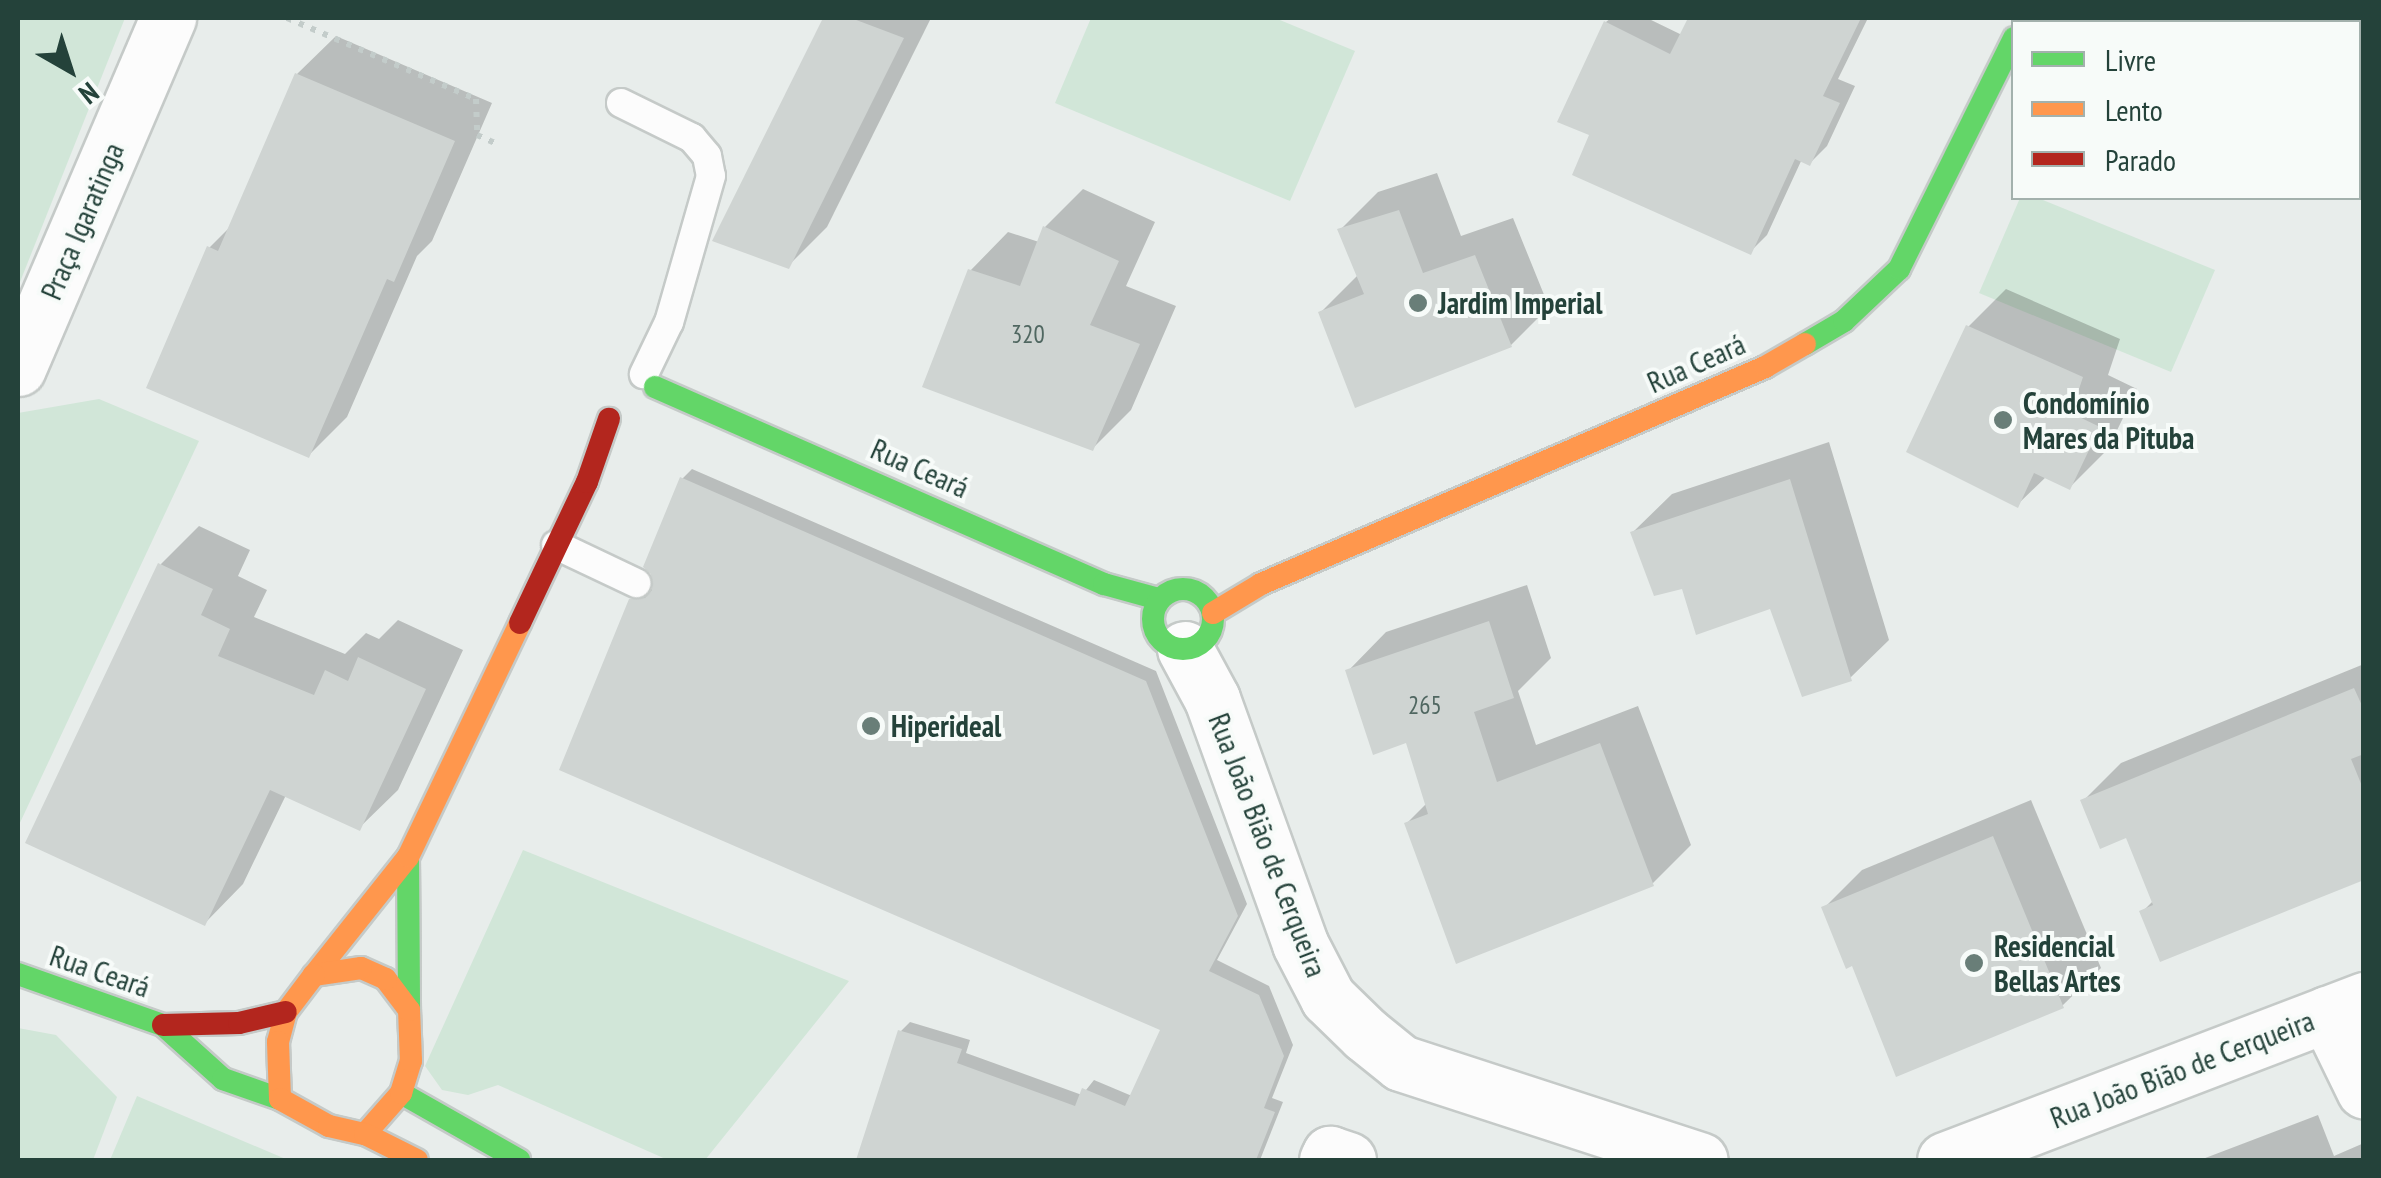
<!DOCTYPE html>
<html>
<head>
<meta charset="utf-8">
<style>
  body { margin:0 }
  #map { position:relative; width:2381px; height:1178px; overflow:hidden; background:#e8edeb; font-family:"PT Sans Narrow",sans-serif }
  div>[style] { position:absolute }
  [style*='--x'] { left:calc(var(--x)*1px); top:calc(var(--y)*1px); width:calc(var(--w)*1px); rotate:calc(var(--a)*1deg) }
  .green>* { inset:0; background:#d1e6d8 }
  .shadow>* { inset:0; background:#0003; transform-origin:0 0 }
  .building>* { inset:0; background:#cfd4d2 }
  .path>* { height:6px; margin-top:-3px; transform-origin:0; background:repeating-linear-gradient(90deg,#c3ccca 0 5px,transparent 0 13px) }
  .roads { filter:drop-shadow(2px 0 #c5cac8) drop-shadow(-2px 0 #c5cac8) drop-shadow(0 2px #c5cac8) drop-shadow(0 -2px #c5cac8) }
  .lane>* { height:28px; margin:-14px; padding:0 14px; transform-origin:14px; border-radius:14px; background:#fcfcfc }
  .street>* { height:55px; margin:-27.5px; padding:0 27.5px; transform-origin:27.5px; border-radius:27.5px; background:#fcfcfc }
  .fast>* { height:22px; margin:-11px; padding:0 11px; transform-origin:11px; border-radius:11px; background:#63d668 }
  .fast>.ring { margin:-11px; padding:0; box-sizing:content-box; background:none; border:22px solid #63d668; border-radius:50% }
  .slow>* { height:22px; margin:-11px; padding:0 11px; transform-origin:11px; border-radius:11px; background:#ff974d }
  .jam>* { height:22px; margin:-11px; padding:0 11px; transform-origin:11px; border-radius:11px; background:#b3261e }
  .dots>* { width:28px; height:28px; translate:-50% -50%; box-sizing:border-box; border:5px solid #f7fbf9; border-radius:50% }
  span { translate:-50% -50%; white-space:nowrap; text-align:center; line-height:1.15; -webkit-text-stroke:8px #f7fbf9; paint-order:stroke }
  .number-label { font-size:25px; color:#506761 }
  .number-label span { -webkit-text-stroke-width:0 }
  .street-label { font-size:30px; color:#24423a }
  .poi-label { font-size:30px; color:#24423a; font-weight:700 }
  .left { translate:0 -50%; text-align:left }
  .frame { position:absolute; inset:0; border:20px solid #24423a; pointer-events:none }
  .legend { position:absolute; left:2011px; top:20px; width:350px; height:180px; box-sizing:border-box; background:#f7fbf9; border:2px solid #a3b1ad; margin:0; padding:12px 18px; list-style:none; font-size:30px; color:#24423a }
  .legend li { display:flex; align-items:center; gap:20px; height:50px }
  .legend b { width:50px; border:2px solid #a3b1ad }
  .north { position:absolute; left:20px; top:20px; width:100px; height:100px; -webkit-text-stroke:8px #f7fbf9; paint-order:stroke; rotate:141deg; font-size:28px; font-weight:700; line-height:40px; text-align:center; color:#24423a }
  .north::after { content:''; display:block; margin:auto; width:35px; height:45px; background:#24423a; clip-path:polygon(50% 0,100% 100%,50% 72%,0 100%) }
</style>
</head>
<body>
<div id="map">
  <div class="green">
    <i style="clip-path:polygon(18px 18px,125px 18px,18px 287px)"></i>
    <i style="clip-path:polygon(1091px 18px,1275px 18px,1355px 51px,1290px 201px,1055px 103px)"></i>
    <i style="clip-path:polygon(2020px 198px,2038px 198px,2215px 270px,2171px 372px,1979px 293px)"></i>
    <i style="clip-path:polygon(99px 399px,199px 441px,18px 827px,18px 413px)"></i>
    <i style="clip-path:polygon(523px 850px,849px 981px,705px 1160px,668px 1160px,498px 1085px,468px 1095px,442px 1090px,425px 1066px)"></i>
    <i style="clip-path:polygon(18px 1028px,56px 1035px,117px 1097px,93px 1160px,18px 1160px)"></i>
    <i style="clip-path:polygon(137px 1096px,288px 1160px,110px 1160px)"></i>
  </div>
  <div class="shadow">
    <i style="clip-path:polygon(826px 18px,931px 18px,827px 227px,788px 266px,716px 240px)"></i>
    <i style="clip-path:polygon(1611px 18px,1647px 18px,1682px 35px,1691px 18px,1868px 18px,1838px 79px,1855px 86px,1827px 146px,1810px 163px,1802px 159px,1767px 235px,1750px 252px,1593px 133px,1606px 22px)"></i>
    <i style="left:2201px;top:18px;width:135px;height:13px"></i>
    <i style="clip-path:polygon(336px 36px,492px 103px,432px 241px,417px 256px,347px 417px,309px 455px,209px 248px,232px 225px,297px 74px)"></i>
    <i style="clip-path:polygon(1437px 173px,1461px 236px,1513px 218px,1549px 307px,1511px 345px,1321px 312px,1359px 274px,1340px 230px,1378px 192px)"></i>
    <i style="clip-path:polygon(1083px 189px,1155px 222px,1126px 286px,1176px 306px,1131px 410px,1093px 448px,970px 271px,1008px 232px,1039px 242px,1045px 227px)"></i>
    <i style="clip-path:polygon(2006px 289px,2120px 339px,2108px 375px,2137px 389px,2108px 449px,2070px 487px,2047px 476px,2017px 505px,1968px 327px)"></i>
    <i style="clip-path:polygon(1829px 442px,1889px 640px,1850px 678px,1771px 606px,1683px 586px,1633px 532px,1672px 494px)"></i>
    <i style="clip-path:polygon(692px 469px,1156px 671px,1247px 904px,1217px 960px,1269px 986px,1293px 1045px,1272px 1098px,1283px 1102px,1260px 1160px,858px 1160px,900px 1032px,910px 1022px,970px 1040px,966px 1053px,1082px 1095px,1094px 1080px,1132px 1096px,1163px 1029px,632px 601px,642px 590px,655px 589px,682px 479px)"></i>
    <i style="clip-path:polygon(199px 526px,250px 550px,238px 576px,267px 590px,254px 617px,345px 654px,366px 633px,379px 639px,398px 620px,463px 650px,398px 790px,359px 828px,286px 795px,243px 884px,205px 923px,161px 564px)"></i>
    <i style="clip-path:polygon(1527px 585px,1551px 658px,1518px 691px,1536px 745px,1638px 706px,1691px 845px,1652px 884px,1406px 824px,1427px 803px,1407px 740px,1348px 671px,1386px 632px)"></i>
    <i style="clip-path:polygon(2364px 664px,2364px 877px,2142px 912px,2154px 900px,2128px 835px,2083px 801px,2121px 763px)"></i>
    <i style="clip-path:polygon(2031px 800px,2101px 968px,2062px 1006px,1853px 963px,1824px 908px,1862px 870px)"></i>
    <i style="clip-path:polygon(2318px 1115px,2334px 1156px,2364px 1143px,2364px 1160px,2200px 1160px)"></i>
  </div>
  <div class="building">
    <i style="clip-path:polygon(823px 18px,851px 18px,904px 38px,789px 269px,712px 241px)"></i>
    <i style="clip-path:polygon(1688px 18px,1861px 18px,1823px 96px,1840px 103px,1810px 166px,1795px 159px,1751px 255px,1572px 175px,1589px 135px,1557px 122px,1604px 21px,1670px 54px)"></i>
    <i style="clip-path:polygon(295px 73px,455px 141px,394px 282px,387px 279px,309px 458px,146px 388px,207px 246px,218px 251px)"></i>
    <i style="clip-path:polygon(1399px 210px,1423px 273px,1475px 255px,1512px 347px,1355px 408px,1318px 312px,1364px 294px,1337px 229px)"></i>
    <i style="clip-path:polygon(1043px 226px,1119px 261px,1090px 325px,1140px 344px,1093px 451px,922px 387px,968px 269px,1020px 286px)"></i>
    <i style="clip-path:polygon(1966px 325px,2083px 377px,2071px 413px,2100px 427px,2070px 490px,2034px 473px,2018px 508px,1906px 452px)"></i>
    <i style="clip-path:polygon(680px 477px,1146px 681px,1238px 916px,1209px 971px,1259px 995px,1284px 1056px,1264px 1108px,1275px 1112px,1256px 1160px,856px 1160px,898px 1030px,962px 1049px,957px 1063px,1075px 1106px,1082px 1088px,1125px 1106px,1160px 1030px,559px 770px,629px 599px,645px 598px,652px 590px,651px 574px,643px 567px)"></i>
    <i style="clip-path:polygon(1790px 479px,1852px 681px,1802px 697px,1770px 609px,1696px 635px,1682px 589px,1654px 596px,1630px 532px)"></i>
    <i style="clip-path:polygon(158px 563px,213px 589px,201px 615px,230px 629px,218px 656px,314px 695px,325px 670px,348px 681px,358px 657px,426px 689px,360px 831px,270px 790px,205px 926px,25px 843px)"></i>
    <i style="clip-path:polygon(1489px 621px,1514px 698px,1474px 712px,1497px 782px,1600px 743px,1654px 886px,1456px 964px,1404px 823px,1428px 814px,1406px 743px,1373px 755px,1345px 670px)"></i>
    <i style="clip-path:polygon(2354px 688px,2364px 710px,2364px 754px,2351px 759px,2364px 791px,2364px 880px,2160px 962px,2139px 911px,2153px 905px,2126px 838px,2100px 849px,2080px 800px)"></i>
    <i style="clip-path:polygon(1993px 836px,2064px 1008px,1896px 1077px,1852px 966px,1846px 969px,1821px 907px)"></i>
  </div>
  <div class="path">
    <i style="--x:287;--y:18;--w:206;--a:23.2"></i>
    <i style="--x:476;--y:99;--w:36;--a:88"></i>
    <i style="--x:477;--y:135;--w:22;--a:24"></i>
  </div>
  <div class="roads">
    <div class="lane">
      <i style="--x:621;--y:103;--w:79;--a:26.2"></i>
      <i style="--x:692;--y:138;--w:23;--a:50"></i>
      <i style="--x:707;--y:156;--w:20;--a:79"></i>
      <i style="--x:711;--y:176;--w:152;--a:106"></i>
      <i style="--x:669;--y:322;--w:58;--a:115.7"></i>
      <i style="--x:556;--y:545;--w:89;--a:25.4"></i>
    </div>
    <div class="street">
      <i style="--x:18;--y:368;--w:381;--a:-66.8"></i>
      <i style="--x:1185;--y:649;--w:57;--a:61.6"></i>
      <i style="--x:1212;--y:699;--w:260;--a:70.2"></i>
      <i style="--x:1300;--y:944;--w:61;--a:62.6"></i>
      <i style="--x:1328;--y:998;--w:52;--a:44.2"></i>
      <i style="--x:1365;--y:1034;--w:46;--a:38.9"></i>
      <i style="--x:1401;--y:1063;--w:314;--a:18"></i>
      <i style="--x:2327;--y:1014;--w:85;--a:64"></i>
      <i style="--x:1327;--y:1160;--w:7;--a:-63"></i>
      <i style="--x:1330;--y:1154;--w:19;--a:18"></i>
      <i style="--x:1945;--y:1160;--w:449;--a:-20.9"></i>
    </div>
    <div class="fast">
      <i style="--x:1805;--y:344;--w:45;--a:-30.5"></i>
      <i style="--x:1844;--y:321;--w:76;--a:-43.4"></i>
      <i style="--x:1899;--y:269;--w:258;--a:-63.5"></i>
      <i style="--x:655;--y:387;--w:490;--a:23.7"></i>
      <i style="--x:1104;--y:584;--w:57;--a:15.3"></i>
      <i class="ring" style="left:1153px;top:589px;width:38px;height:38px"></i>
      <i style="--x:408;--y:857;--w:153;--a:89.6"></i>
      <i style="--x:18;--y:974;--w:154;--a:19.4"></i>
      <i style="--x:163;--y:1025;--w:81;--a:42"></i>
      <i style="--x:223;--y:1079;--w:60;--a:19.3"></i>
      <i style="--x:401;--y:1093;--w:136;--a:29.6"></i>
    </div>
    <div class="slow">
      <i style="--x:1213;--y:613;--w:56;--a:-31.1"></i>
      <i style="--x:1261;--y:584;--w:549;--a:-23.29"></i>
      <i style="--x:1765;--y:367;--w:46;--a:-29.9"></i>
      <i style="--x:314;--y:975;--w:151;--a:-51.5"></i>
      <i style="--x:408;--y:857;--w:259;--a:-64.4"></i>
      <i style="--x:365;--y:1134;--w:55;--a:-48.7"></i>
      <i style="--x:401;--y:1093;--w:34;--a:-73"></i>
      <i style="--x:411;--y:1061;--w:51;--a:-92.2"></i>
      <i style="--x:409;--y:1010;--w:39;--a:-127"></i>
      <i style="--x:386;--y:979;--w:27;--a:-156"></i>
      <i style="--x:361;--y:968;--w:48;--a:171.5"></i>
      <i style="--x:314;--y:975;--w:46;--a:127.1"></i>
      <i style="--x:286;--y:1012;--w:31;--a:105"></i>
      <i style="--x:278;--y:1042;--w:57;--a:88"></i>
      <i style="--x:280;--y:1099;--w:56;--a:28.9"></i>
      <i style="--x:329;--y:1126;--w:37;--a:13"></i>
      <i style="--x:365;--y:1134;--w:58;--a:26.6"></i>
    </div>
    <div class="jam">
      <i style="--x:520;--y:623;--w:156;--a:-64.6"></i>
      <i style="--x:587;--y:482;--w:67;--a:-70.8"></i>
      <i style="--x:163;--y:1025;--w:76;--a:-1.5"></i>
      <i style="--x:239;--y:1023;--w:48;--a:-13.2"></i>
    </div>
  </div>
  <div class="dots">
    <i style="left:1418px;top:303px;background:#697e78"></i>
    <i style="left:2003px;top:420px;background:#697e78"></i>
    <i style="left:871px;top:726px;background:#697e78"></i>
    <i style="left:1974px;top:963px;background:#697e78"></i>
  </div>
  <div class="number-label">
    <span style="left:1028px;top:334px">320</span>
    <span style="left:1425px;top:705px">265</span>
  </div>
  <div class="street-label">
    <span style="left:82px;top:221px;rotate:-67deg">Praça Igaratinga</span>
    <span style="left:1696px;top:363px;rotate:-24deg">Rua Ceará</span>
    <span style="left:920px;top:468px;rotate:24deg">Rua Ceará</span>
    <span style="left:1268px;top:845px;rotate:69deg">Rua João Bião de Cerqueira</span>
    <span style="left:100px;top:971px;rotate:19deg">Rua Ceará</span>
    <span style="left:2182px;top:1069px;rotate:-21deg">Rua João Bião de Cerqueira</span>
  </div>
  <div class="poi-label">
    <span class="left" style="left:1438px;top:303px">Jardim Imperial</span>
    <span class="left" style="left:2023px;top:420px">Condomínio<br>Mares da Pituba</span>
    <span class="left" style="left:891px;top:726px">Hiperideal</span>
    <span class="left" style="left:1994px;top:963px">Residencial<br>Bellas Artes</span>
  </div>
  <div class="frame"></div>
  <ul class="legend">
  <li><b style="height:12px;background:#63d668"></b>Livre</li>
  <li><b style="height:12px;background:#ff974d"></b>Lento</li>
  <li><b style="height:12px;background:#b3261e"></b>Parado</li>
  </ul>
  <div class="north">N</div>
</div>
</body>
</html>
